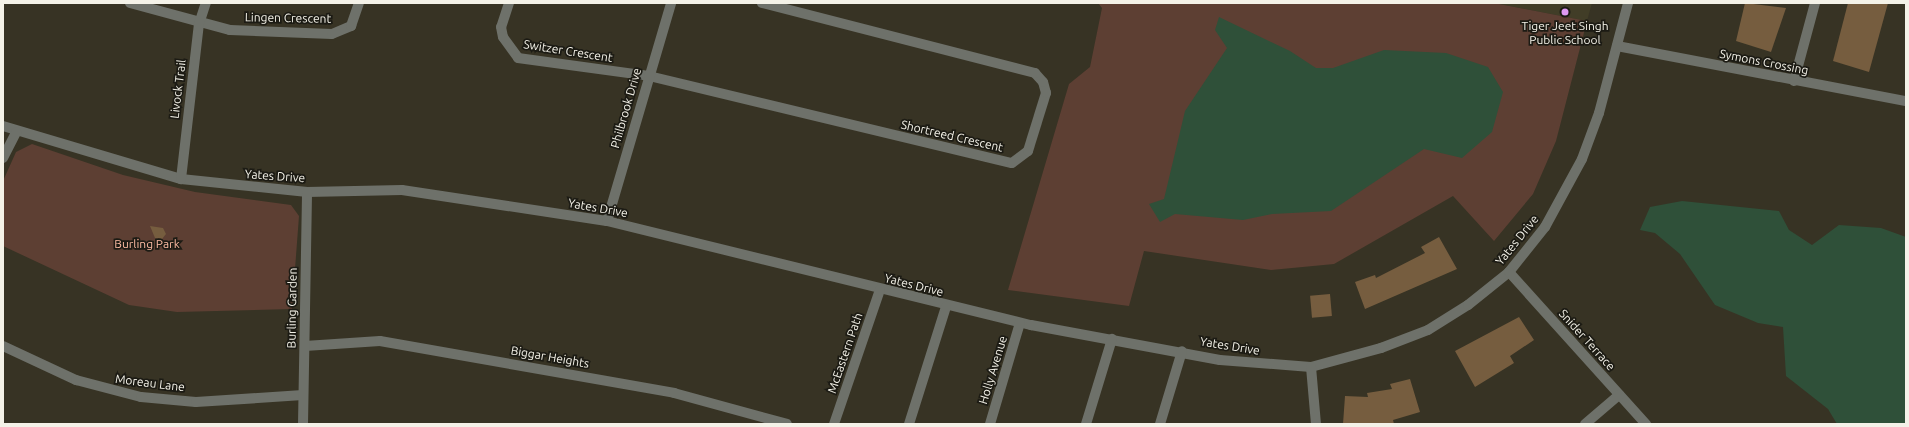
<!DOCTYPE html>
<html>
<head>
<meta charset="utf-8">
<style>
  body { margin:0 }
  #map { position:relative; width:1909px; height:427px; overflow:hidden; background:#373324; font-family:Ubuntu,sans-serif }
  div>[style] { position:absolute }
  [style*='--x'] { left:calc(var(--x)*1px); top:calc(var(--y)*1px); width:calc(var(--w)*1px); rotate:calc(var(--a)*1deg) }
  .built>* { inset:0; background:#413d27 }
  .green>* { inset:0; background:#5d3f33 }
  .water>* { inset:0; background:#2f5039 }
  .building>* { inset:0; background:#765d3f; transform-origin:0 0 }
  .minor>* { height:10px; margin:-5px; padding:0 5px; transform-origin:5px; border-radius:5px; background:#6e716a }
  .dots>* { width:11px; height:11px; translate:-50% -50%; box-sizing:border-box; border:2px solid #1c1b14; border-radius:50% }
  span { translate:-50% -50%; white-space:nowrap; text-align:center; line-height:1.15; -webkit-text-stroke:3.5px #1c1b14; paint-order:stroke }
  .street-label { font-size:12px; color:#f4f2e8 }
  .poi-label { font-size:12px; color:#f4f2e8 }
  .park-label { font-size:12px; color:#febca3 }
  .frame { position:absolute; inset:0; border:4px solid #f4f2e8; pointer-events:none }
</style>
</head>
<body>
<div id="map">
  <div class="built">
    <i style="clip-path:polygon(1494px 3px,1592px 3px,1587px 21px)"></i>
  </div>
  <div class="green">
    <i style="clip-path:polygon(1098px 3px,1494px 3px,1587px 21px,1556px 141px,1533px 194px,1494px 241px,1453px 196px,1334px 264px,1271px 270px,1144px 251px,1129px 306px,1008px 290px,1069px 84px,1090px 67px,1102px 8px)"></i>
    <i style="clip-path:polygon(32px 144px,123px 175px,195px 192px,291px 205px,299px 216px,292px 309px,177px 312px,129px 305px,3px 246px,3px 181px,16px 152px)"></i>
  </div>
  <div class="water">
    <i style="clip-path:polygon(1219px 17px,1290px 51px,1316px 68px,1333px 68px,1384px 50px,1446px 53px,1488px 67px,1503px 92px,1492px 132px,1462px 158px,1424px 149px,1331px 211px,1272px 214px,1243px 220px,1175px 214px,1160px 222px,1149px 204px,1164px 199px,1185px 111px,1227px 48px,1215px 30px)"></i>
    <i style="clip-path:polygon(1682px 201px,1779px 211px,1789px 230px,1812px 245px,1839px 225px,1881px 228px,1906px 237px,1906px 424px,1837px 424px,1828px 409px,1786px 376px,1783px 327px,1758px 323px,1715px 305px,1680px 254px,1655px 233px,1640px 230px,1650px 207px)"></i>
  </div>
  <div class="building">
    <i style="clip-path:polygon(1745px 3px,1786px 8px,1771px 52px,1736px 41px)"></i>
    <i style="clip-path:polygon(1848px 3px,1888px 3px,1869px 72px,1833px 61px)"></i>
    <i style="clip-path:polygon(150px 226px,163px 228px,166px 234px,162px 239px,155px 238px)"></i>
    <i style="clip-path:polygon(1439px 237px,1457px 269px,1365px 309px,1355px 282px,1375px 275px,1376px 278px,1425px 253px,1421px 247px)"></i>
    <i style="left:1330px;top:294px;width:22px;height:20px;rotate:85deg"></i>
    <i style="clip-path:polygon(1519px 317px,1534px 340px,1510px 356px,1514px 363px,1475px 387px,1455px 351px)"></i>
    <i style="clip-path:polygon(1410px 379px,1420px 412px,1393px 420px,1394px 424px,1343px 424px,1345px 396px,1368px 397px,1367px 393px,1392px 389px,1390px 384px)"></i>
  </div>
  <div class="minor">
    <i style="--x:130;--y:3;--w:104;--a:15.1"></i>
    <i style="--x:230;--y:30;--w:102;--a:2.2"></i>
    <i style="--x:332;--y:34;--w:21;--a:-23"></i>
    <i style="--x:351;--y:26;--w:24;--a:-71"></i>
    <i style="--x:509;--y:3;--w:25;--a:108"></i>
    <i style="--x:501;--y:27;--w:10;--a:79"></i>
    <i style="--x:503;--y:37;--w:26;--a:54"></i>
    <i style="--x:518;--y:58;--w:132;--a:7.8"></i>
    <i style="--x:649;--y:76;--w:373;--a:13.5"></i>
    <i style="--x:1012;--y:163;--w:20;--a:-37"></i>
    <i style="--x:1028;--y:151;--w:61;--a:-72.8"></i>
    <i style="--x:1046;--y:93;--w:11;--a:-105"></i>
    <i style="--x:1043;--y:82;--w:12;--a:-132"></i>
    <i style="--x:1035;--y:73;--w:282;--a:-165.6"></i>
    <i style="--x:1617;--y:46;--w:294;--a:10.8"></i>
    <i style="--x:1794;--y:81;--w:81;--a:-74.9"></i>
    <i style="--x:3;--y:126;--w:186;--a:16.6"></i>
    <i style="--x:181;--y:179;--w:127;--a:5.9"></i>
    <i style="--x:307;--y:192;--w:95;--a:-1.2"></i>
    <i style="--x:402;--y:190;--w:207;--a:8.6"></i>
    <i style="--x:607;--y:221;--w:437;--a:13.8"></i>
    <i style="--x:1031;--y:325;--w:192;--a:10.5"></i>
    <i style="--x:1220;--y:360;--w:91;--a:4.4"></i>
    <i style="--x:1311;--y:367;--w:73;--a:-15.2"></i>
    <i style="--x:1381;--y:348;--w:50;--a:-21"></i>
    <i style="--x:1428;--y:330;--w:47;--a:-32"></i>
    <i style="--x:1468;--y:305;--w:53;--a:-38.8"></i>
    <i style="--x:1509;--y:272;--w:58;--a:-51.3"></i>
    <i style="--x:1545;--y:227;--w:77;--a:-61.4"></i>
    <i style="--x:1582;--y:159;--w:49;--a:-69.7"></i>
    <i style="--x:1599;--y:113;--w:114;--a:-75.2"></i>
    <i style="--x:3;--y:158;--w:29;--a:-63"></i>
    <i style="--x:181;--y:179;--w:156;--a:-83.4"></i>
    <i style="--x:199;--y:24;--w:22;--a:-72"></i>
    <i style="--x:607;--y:221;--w:227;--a:-73.6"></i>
    <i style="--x:1509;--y:272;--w:205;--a:48"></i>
    <i style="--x:3;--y:346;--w:81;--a:25"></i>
    <i style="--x:76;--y:380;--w:67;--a:14.7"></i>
    <i style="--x:141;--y:397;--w:55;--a:5.2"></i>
    <i style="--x:196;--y:402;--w:107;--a:-3.7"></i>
    <i style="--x:305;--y:346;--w:75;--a:-3.8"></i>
    <i style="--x:380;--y:341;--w:299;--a:10"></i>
    <i style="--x:674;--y:393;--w:117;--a:15.3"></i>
    <i style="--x:1311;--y:367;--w:57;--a:85"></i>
    <i style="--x:303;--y:424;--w:232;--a:-89"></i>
    <i style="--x:834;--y:424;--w:142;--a:-71.1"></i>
    <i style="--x:909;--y:424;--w:123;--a:-72.5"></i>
    <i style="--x:990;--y:424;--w:105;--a:-73.5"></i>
    <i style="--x:1086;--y:424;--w:89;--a:-73"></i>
    <i style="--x:1160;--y:424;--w:76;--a:-73.2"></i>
    <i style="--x:1585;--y:424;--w:45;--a:-40.5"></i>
  </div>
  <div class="dots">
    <i style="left:1565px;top:12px;background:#de98f2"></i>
  </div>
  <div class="street-label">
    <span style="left:288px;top:18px;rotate:1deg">Lingen Crescent</span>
    <span style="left:568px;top:51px;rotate:9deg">Switzer Crescent</span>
    <span style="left:1764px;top:62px;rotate:11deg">Symons Crossing</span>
    <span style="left:178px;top:89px;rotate:-83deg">Livock Trail</span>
    <span style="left:626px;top:108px;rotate:-74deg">Philbrook Drive</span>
    <span style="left:952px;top:136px;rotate:13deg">Shortreed Crescent</span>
    <span style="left:275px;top:176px;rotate:4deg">Yates Drive</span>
    <span style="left:598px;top:208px;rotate:10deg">Yates Drive</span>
    <span style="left:1517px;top:240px;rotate:-51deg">Yates Drive</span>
    <span style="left:914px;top:285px;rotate:14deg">Yates Drive</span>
    <span style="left:292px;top:308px;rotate:-89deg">Burling Garden</span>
    <span style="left:1587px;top:340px;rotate:48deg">Snider Terrace</span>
    <span style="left:1230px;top:346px;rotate:9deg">Yates Drive</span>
    <span style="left:845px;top:353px;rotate:-71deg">McEastern Path</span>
    <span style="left:550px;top:357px;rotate:10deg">Biggar Heights</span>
    <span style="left:993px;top:370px;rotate:-73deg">Holly Avenue</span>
    <span style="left:150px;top:383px;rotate:7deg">Moreau Lane</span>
  </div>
  <div class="poi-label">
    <span style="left:1565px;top:33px">Tiger Jeet Singh<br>Public School</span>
  </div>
  <div class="park-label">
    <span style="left:147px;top:244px">Burling Park</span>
  </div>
  <div class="frame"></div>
</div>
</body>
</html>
